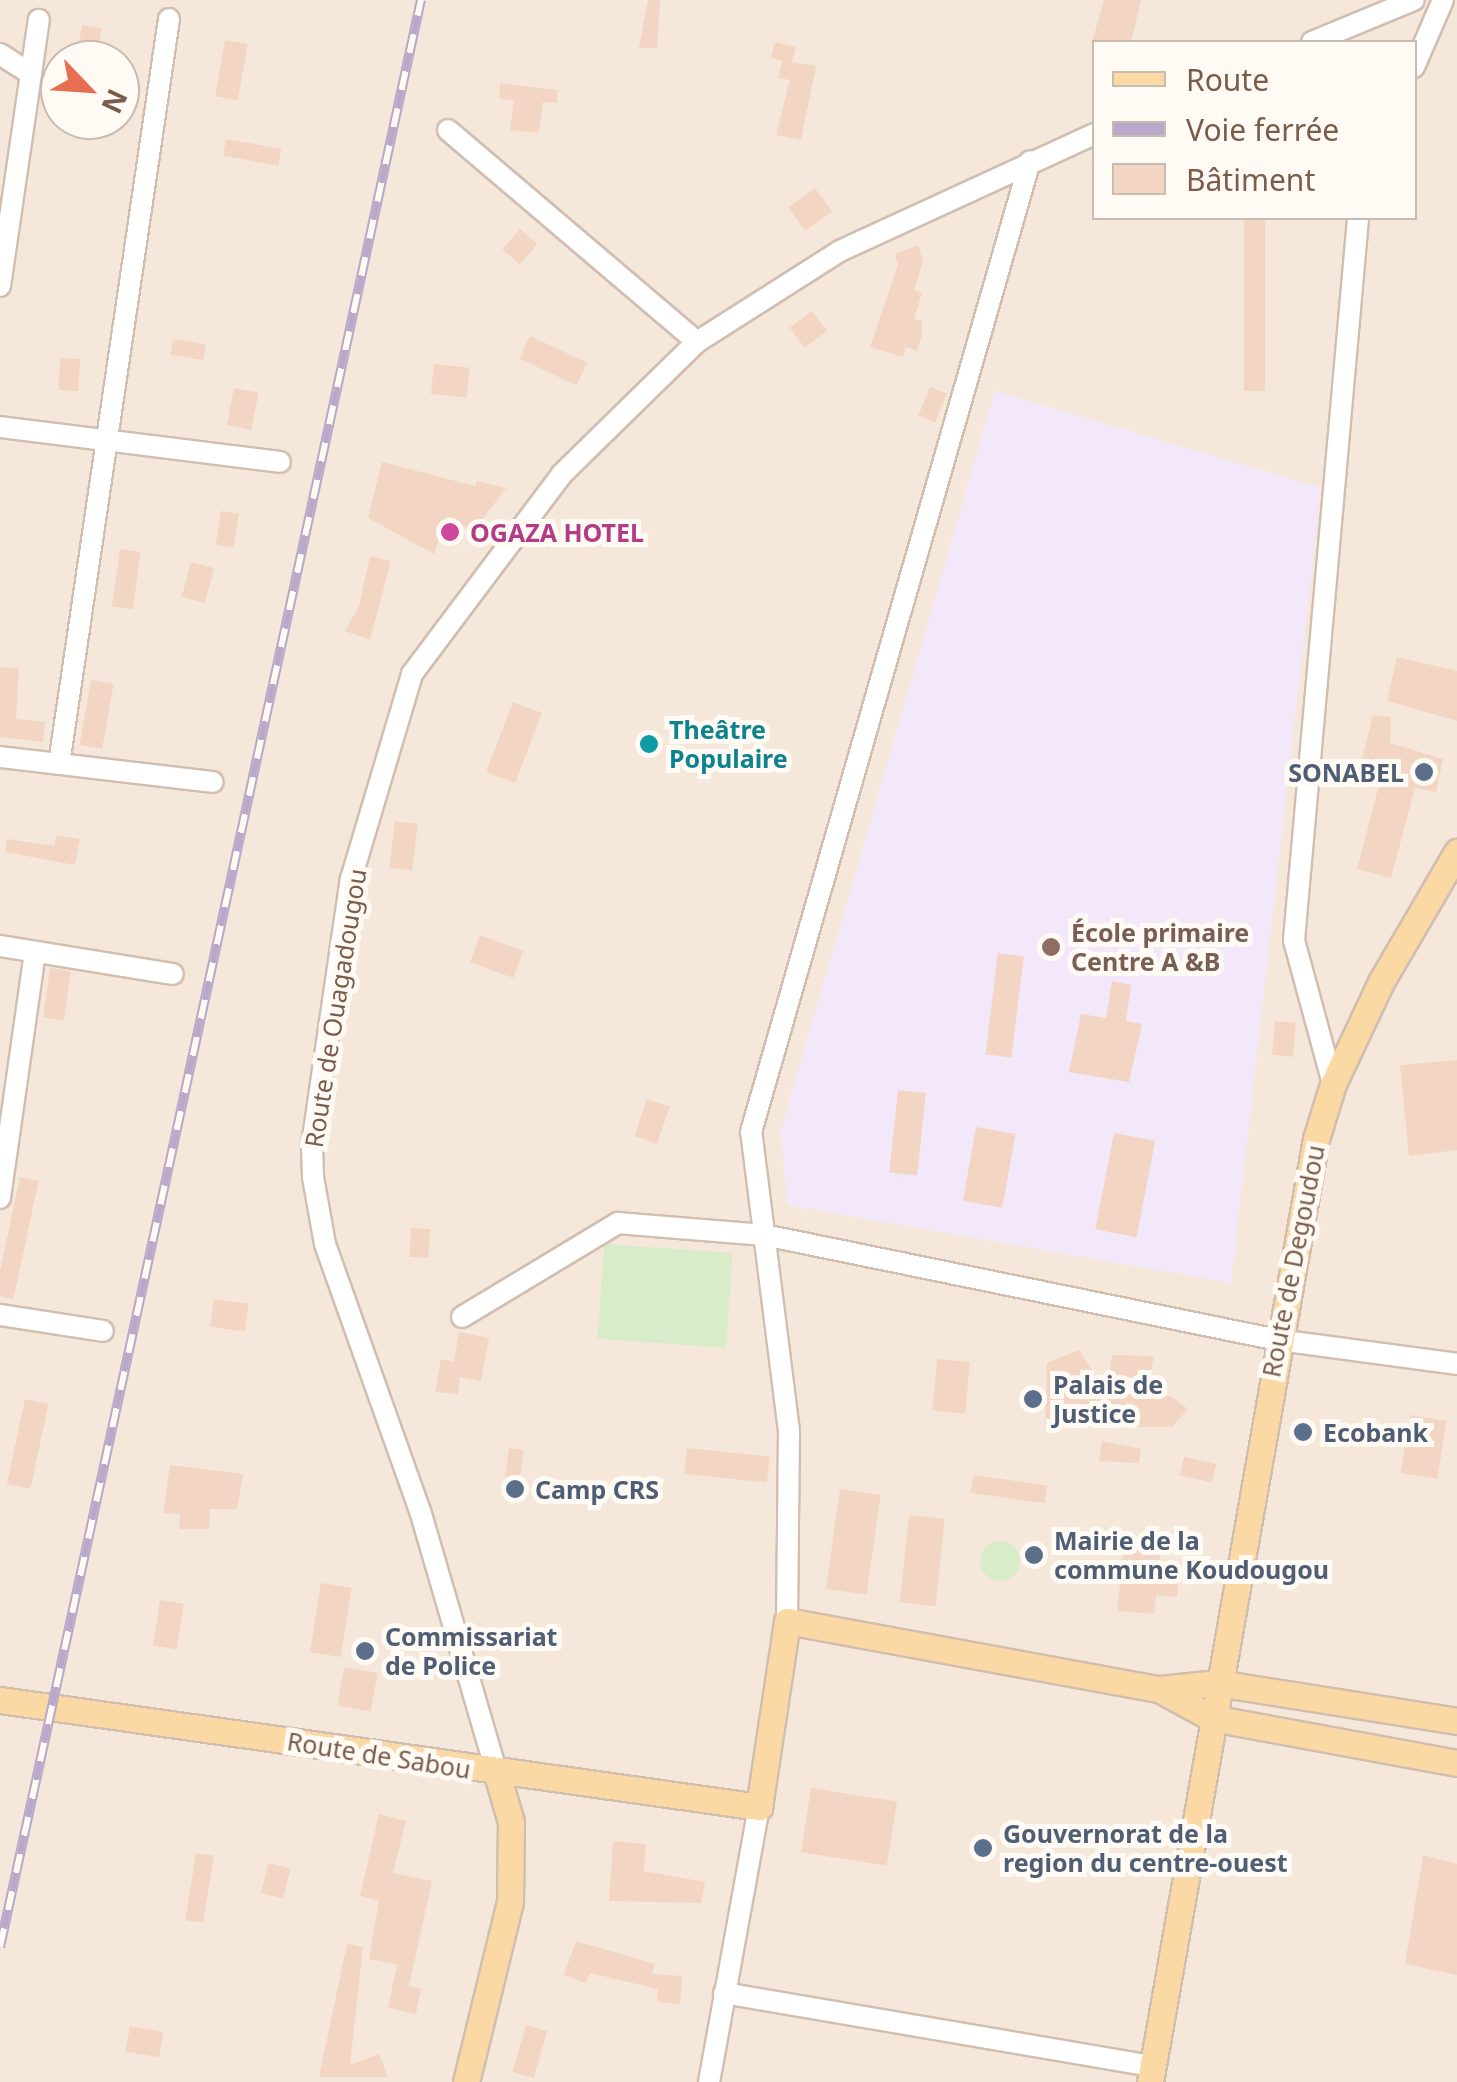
<!DOCTYPE html>
<html>
<head>
<meta charset="utf-8">
<style>
  body { margin:0 }
  #map { position:relative; width:1457px; height:2082px; overflow:hidden; background:#fdf6ec; font-family:"Noto Sans",sans-serif }
  div>[style] { position:absolute }
  [style*='--x'] { left:calc(var(--x)*1px); top:calc(var(--y)*1px); width:calc(var(--w)*1px); rotate:calc(var(--a)*1deg) }
  .residential>* { inset:0; background:#f5e8da }
  .education>* { inset:0; background:#f3e8fa }
  .green>* { inset:0; background:#d8ecc9; transform-origin:0 0 }
  .round { border-radius:50% }
  .building>* { inset:0; background:#f3d5c3; transform-origin:0 0 }
  .roads { filter:drop-shadow(2px 0 #d1beb0) drop-shadow(-2px 0 #d1beb0) drop-shadow(0 2px #d1beb0) drop-shadow(0 -2px #d1beb0) }
  .minor>* { height:20px; margin:-10px; padding:0 10px; transform-origin:10px; border-radius:10px; background:#fff }
  .major>* { height:25px; margin:-12.5px; padding:0 12.5px; transform-origin:12.5px; border-radius:12.5px; background:#fbd9a5 }
  .rail>* { height:10px; margin-top:-5px; transform-origin:0; background:repeating-linear-gradient(90deg,#fffaf3 0 19px,#b9a8c9 0 38px); box-sizing:border-box; border-block:2px solid #b9a8c9 }
  .dots>* { width:28px; height:28px; translate:-50% -50%; box-sizing:border-box; border:5px solid #fffaf3; border-radius:50% }
  span { translate:-50% -50%; white-space:nowrap; text-align:center; line-height:1.15; -webkit-text-stroke:10px #fffaf3; paint-order:stroke }
  .hotel-label { font-size:25px; color:#b23c85; font-weight:700 }
  .left { translate:0 -50%; text-align:left }
  .culture-label { font-size:25px; color:#0d838f; font-weight:700 }
  .service-label { font-size:25px; color:#4e5e75; font-weight:700 }
  .right { translate:-100% -50%; text-align:right }
  .education-label { font-size:25px; color:#785e54; font-weight:700 }
  .street-label { font-size:25px; color:#7a5c4d }
  .legend { position:absolute; left:1092px; top:40px; width:325px; height:180px; box-sizing:border-box; background:#fffaf3; border:2px solid #cabbb1; margin:0; padding:12px 18px; list-style:none; font-size:30px; color:#7a5c4d }
  .legend li { display:flex; align-items:center; gap:20px; height:50px }
  .legend b { width:50px; border:2px solid #cabbb1 }
  .north { position:absolute; left:40px; top:40px; width:100px; height:100px; box-sizing:border-box; background:#fffaf3; border:2px solid #cabbb1; border-radius:50%; rotate:115deg; font-size:28px; font-weight:700; line-height:40px; text-align:center; color:#7a5c4d }
  .north::after { content:''; display:block; margin:auto; width:35px; height:45px; background:#e76f51; clip-path:polygon(50% 0,100% 100%,50% 72%,0 100%) }
</style>
</head>
<body>
<div id="map">
  <div class="residential">
    <i style="clip-path:polygon(evenodd,0 0,1457px 0,1457px 2082px,0 2082px,0 0,1094px 42px,1414px 42px,1414px 218px,1094px 218px,1094px 42px,0 0,60px 60px,120px 60px,120px 120px,60px 120px,60px 60px)"></i>
  </div>
  <div class="education">
    <i style="clip-path:polygon(995px 391px,1321px 488px,1231px 1283px,787px 1205px,781px 1130px)"></i>
  </div>
  <div class="green">
    <i style="left:604px;top:1244px;width:129px;height:95px;rotate:4deg"></i>
    <i class="round" style="left:980px;top:1541px;width:40px;height:40px"></i>
  </div>
  <div class="building">
    <i style="clip-path:polygon(648px 0,660px 0,657px 48px,639px 48px)"></i>
    <i style="clip-path:polygon(1104px 0,1141px 0,1131px 42px,1092px 42px)"></i>
    <i style="left:82px;top:25px;width:20px;height:35px;rotate:9deg"></i>
    <i style="left:225px;top:40px;width:23px;height:57px;rotate:10deg"></i>
    <i style="clip-path:polygon(775px 42px,796px 47px,792px 62px,816px 66px,801px 140px,776px 135px,790px 80px,778px 78px,782px 61px,771px 58px)"></i>
    <i style="clip-path:polygon(500px 83px,558px 90px,557px 103px,543px 102px,539px 133px,510px 130px,514px 100px,499px 99px)"></i>
    <i style="left:226px;top:139px;width:56px;height:17px;rotate:10deg"></i>
    <i style="left:815px;top:188px;width:29px;height:33px;rotate:54deg"></i>
    <i style="left:1244px;top:218px;width:21px;height:173px"></i>
    <i style="left:520px;top:229px;width:23px;height:27px;rotate:41deg"></i>
    <i style="clip-path:polygon(918px 245px,923px 261px,914px 290px,922px 293px,914px 319px,922px 321px,922px 336px,917px 351px,906px 347px,903px 357px,870px 347px,898px 265px,895px 254px)"></i>
    <i style="left:812px;top:311px;width:25px;height:28px;rotate:53deg"></i>
    <i style="left:530px;top:336px;width:63px;height:25px;rotate:25deg"></i>
    <i style="left:173px;top:339px;width:33px;height:16px;rotate:9deg"></i>
    <i style="left:60px;top:358px;width:20px;height:32px;rotate:3deg"></i>
    <i style="left:434px;top:364px;width:36px;height:30px;rotate:6deg"></i>
    <i style="left:930px;top:387px;width:18px;height:31px;rotate:22deg"></i>
    <i style="left:234px;top:388px;width:25px;height:38px;rotate:11deg"></i>
    <i style="clip-path:polygon(382px 462px,475px 486px,477px 481px,506px 488px,473px 532px,447px 516px,434px 554px,368px 518px)"></i>
    <i style="left:221px;top:511px;width:18px;height:34px;rotate:9deg"></i>
    <i style="left:120px;top:549px;width:21px;height:58px;rotate:8deg"></i>
    <i style="clip-path:polygon(370px 556px,391px 561px,370px 640px,345px 631px,359px 606px)"></i>
    <i style="left:191px;top:562px;width:24px;height:36px;rotate:15deg"></i>
    <i style="clip-path:polygon(1397px 657px,1457px 671px,1457px 721px,1387px 701px)"></i>
    <i style="clip-path:polygon(0 667px,19px 669px,16px 719px,45px 722px,43px 742px,0 737px)"></i>
    <i style="left:91px;top:680px;width:23px;height:66px;rotate:10deg"></i>
    <i style="left:513px;top:702px;width:31px;height:75px;rotate:21deg"></i>
    <i style="clip-path:polygon(1373px 715px,1391px 717px,1390px 743px,1443px 759px,1436px 792px,1415px 788px,1391px 878px,1357px 869px,1380px 781px,1358px 776px)"></i>
    <i style="left:395px;top:821px;width:23px;height:47px;rotate:7deg"></i>
    <i style="clip-path:polygon(56px 835px,80px 839px,75px 865px,5px 852px,7px 839px,54px 846px)"></i>
    <i style="left:480px;top:935px;width:46px;height:29px;rotate:20deg"></i>
    <i style="left:998px;top:953px;width:26px;height:102px;rotate:7deg"></i>
    <i style="left:50px;top:968px;width:21px;height:50px;rotate:8deg"></i>
    <i style="clip-path:polygon(1112px 981px,1131px 985px,1126px 1021px,1142px 1024px,1129px 1082px,1069px 1072px,1081px 1014px,1106px 1018px)"></i>
    <i style="left:1275px;top:1021px;width:21px;height:34px;rotate:5deg"></i>
    <i style="clip-path:polygon(1457px 1060px,1457px 1150px,1409px 1156px,1400px 1065px)"></i>
    <i style="left:898px;top:1090px;width:28px;height:83px;rotate:6deg"></i>
    <i style="left:647px;top:1099px;width:24px;height:39px;rotate:19deg"></i>
    <i style="left:976px;top:1127px;width:40px;height:75px;rotate:10deg"></i>
    <i style="left:1114px;top:1133px;width:42px;height:98px;rotate:11deg"></i>
    <i style="left:20px;top:1177px;width:19px;height:121px;rotate:12deg"></i>
    <i style="left:411px;top:1228px;width:19px;height:29px;rotate:3deg"></i>
    <i style="left:214px;top:1299px;width:35px;height:28px;rotate:8deg"></i>
    <i style="clip-path:polygon(459px 1332px,489px 1338px,481px 1381px,460px 1377px,458px 1394px,435px 1392px,441px 1359px,454px 1362px)"></i>
    <i style="clip-path:polygon(1079px 1350px,1107px 1393px,1112px 1355px,1154px 1356px,1147px 1392px,1170px 1396px,1188px 1409px,1172px 1427px,1045px 1427px,1047px 1363px)"></i>
    <i style="left:937px;top:1359px;width:33px;height:52px;rotate:5deg"></i>
    <i style="left:25px;top:1399px;width:24px;height:87px;rotate:12deg"></i>
    <i style="left:1410px;top:1415px;width:37px;height:59px;rotate:9deg"></i>
    <i style="clip-path:polygon(1102px 1441px,1141px 1449px,1139px 1463px,1099px 1461px)"></i>
    <i style="left:509px;top:1448px;width:15px;height:36px;rotate:8deg"></i>
    <i style="left:687px;top:1448px;width:83px;height:26px;rotate:6deg"></i>
    <i style="left:1184px;top:1457px;width:33px;height:19px;rotate:12deg"></i>
    <i style="clip-path:polygon(170px 1465px,243px 1474px,237px 1509px,210px 1509px,209px 1529px,179px 1529px,180px 1514px,163px 1513px)"></i>
    <i style="left:973px;top:1475px;width:75px;height:18px;rotate:8deg"></i>
    <i style="left:840px;top:1489px;width:41px;height:101px;rotate:8deg"></i>
    <i style="left:909px;top:1515px;width:36px;height:88px;rotate:6deg"></i>
    <i style="clip-path:polygon(1124px 1549px,1160px 1552px,1159px 1571px,1179px 1573px,1177px 1597px,1156px 1595px,1154px 1614px,1117px 1611px)"></i>
    <i style="left:321px;top:1583px;width:31px;height:70px;rotate:9deg"></i>
    <i style="left:160px;top:1600px;width:24px;height:46px;rotate:9deg"></i>
    <i style="left:344px;top:1667px;width:34px;height:39px;rotate:10deg"></i>
    <i style="left:811px;top:1788px;width:87px;height:65px;rotate:9deg"></i>
    <i style="clip-path:polygon(379px 1814px,406px 1821px,393px 1873px,432px 1881px,409px 1986px,421px 1988px,416px 2014px,388px 2008px,397px 1964px,369px 1959px,379px 1901px,360px 1896px)"></i>
    <i style="clip-path:polygon(613px 1841px,646px 1844px,644px 1871px,705px 1882px,701px 1903px,609px 1901px)"></i>
    <i style="left:196px;top:1853px;width:18px;height:68px;rotate:9deg"></i>
    <i style="clip-path:polygon(1423px 1855px,1457px 1864px,1457px 1975px,1405px 1964px)"></i>
    <i style="left:268px;top:1863px;width:23px;height:31px;rotate:13deg"></i>
    <i style="clip-path:polygon(576px 1941px,655px 1964px,652px 1974px,682px 1976px,680px 2004px,657px 2002px,658px 1989px,590px 1973px,586px 1983px,564px 1975px)"></i>
    <i style="clip-path:polygon(347px 1944px,363px 1947px,350px 2065px,379px 2054px,388px 2077px,319px 2077px)"></i>
    <i style="left:526px;top:2025px;width:22px;height:49px;rotate:16deg"></i>
    <i style="left:130px;top:2026px;width:34px;height:26px;rotate:10deg"></i>
  </div>
  <div class="roads">
    <div class="minor">
      <i style="--x:1312;--y:42;--w:110;--a:-22.4"></i>
      <i style="--x:0;--y:54;--w:37;--a:33"></i>
      <i style="--x:1414;--y:67;--w:73;--a:-66.6"></i>
      <i style="--x:448;--y:130;--w:327;--a:40.4"></i>
      <i style="--x:0;--y:286;--w:269;--a:-81.7"></i>
      <i style="--x:0;--y:427;--w:282;--a:7.1"></i>
      <i style="--x:0;--y:757;--w:214;--a:6.7"></i>
      <i style="--x:59;--y:764;--w:753;--a:-81.6"></i>
      <i style="--x:0;--y:946;--w:175;--a:9.2"></i>
      <i style="--x:1333;--y:1084;--w:149;--a:-105.2"></i>
      <i style="--x:1294;--y:940;--w:725;--a:-84.93"></i>
      <i style="--x:0;--y:1198;--w:248;--a:-81.9"></i>
      <i style="--x:0;--y:1315;--w:104;--a:8.8"></i>
      <i style="--x:462;--y:1317;--w:182;--a:-31.1"></i>
      <i style="--x:618;--y:1223;--w:146;--a:4.7"></i>
      <i style="--x:764;--y:1235;--w:525;--a:11.55"></i>
      <i style="--x:1278;--y:1340;--w:181;--a:7.6"></i>
      <i style="--x:787;--y:1621;--w:190;--a:-89.4"></i>
      <i style="--x:789;--y:1431;--w:301;--a:-97.2"></i>
      <i style="--x:751;--y:1132;--w:1010;--a:-73.97"></i>
      <i style="--x:497;--y:1774;--w:274;--a:-106.3"></i>
      <i style="--x:420;--y:1511;--w:283;--a:-109.6"></i>
      <i style="--x:325;--y:1244;--w:68;--a:-100.2"></i>
      <i style="--x:313;--y:1177;--w:32;--a:-92"></i>
      <i style="--x:312;--y:1145;--w:269;--a:-81.7"></i>
      <i style="--x:351;--y:879;--w:214;--a:-73.4"></i>
      <i style="--x:412;--y:674;--w:250;--a:-53.1"></i>
      <i style="--x:562;--y:474;--w:189;--a:-44.4"></i>
      <i style="--x:697;--y:342;--w:169;--a:-32.5"></i>
      <i style="--x:840;--y:251;--w:280;--a:-24.7"></i>
      <i style="--x:724;--y:1993;--w:435;--a:9.7"></i>
      <i style="--x:709;--y:2082;--w:280;--a:-79.7"></i>
    </div>
    <div class="major">
      <i style="--x:1159;--y:1689;--w:60;--a:28.7"></i>
      <i style="--x:1212;--y:1718;--w:249;--a:10.4"></i>
      <i style="--x:0;--y:1700;--w:767;--a:8.02"></i>
      <i style="--x:759;--y:1807;--w:188;--a:-81.4"></i>
      <i style="--x:787;--y:1621;--w:378;--a:10.4"></i>
      <i style="--x:1159;--y:1689;--w:59;--a:-5.8"></i>
      <i style="--x:1218;--y:1683;--w:242;--a:9"></i>
      <i style="--x:466;--y:2082;--w:185;--a:-76.3"></i>
      <i style="--x:510;--y:1902;--w:80;--a:-89.3"></i>
      <i style="--x:511;--y:1822;--w:50;--a:-106.3"></i>
      <i style="--x:1150;--y:2082;--w:957;--a:-80.02"></i>
      <i style="--x:1316;--y:1139;--w:58;--a:-72.8"></i>
      <i style="--x:1333;--y:1084;--w:113;--a:-64.8"></i>
      <i style="--x:1381;--y:982;--w:151;--a:-59.7"></i>
    </div>
  </div>
  <div class="rail">
    <i style="--x:0;--y:1947;--w:1992;--a:-77.8"></i>
  </div>
  <div class="dots">
    <i style="left:450px;top:532px;background:#d1479c"></i>
    <i style="left:649px;top:744px;background:#0f9aa8"></i>
    <i style="left:1424px;top:772px;background:#5c6f8a"></i>
    <i style="left:1051px;top:947px;background:#8d6e63"></i>
    <i style="left:1033px;top:1399px;background:#5c6f8a"></i>
    <i style="left:1303px;top:1432px;background:#5c6f8a"></i>
    <i style="left:515px;top:1489px;background:#5c6f8a"></i>
    <i style="left:1034px;top:1555px;background:#5c6f8a"></i>
    <i style="left:365px;top:1651px;background:#5c6f8a"></i>
    <i style="left:983px;top:1848px;background:#5c6f8a"></i>
  </div>
  <div class="hotel-label">
    <span class="left" style="left:470px;top:532px">OGAZA HOTEL</span>
  </div>
  <div class="culture-label">
    <span class="left" style="left:669px;top:744px">Theâtre<br>Populaire</span>
  </div>
  <div class="service-label">
    <span class="right" style="left:1404px;top:772px">SONABEL</span>
    <span class="left" style="left:1053px;top:1399px">Palais de<br>Justice</span>
    <span class="left" style="left:1323px;top:1432px">Ecobank</span>
    <span class="left" style="left:535px;top:1489px">Camp CRS</span>
    <span class="left" style="left:1054px;top:1555px">Mairie de la<br>commune Koudougou</span>
    <span class="left" style="left:385px;top:1651px">Commissariat<br>de Police</span>
    <span class="left" style="left:1003px;top:1848px">Gouvernorat de la<br>region du centre-ouest</span>
  </div>
  <div class="education-label">
    <span class="left" style="left:1071px;top:947px">École primaire<br>Centre A &amp;B</span>
  </div>
  <div class="street-label">
    <span style="left:335px;top:1008px;rotate:-81deg">Route de Ouagadougou</span>
    <span style="left:1293px;top:1261px;rotate:-79deg">Route de Degoudou</span>
    <span style="left:379px;top:1755px;rotate:9deg">Route de Sabou</span>
  </div>
  <ul class="legend">
  <li><b style="height:12px;background:#fbd9a5"></b>Route</li>
  <li><b style="height:12px;background:#b9a8c9"></b>Voie ferrée</li>
  <li><b style="height:28px;background:#f3d5c3"></b>Bâtiment</li>
  </ul>
  <div class="north">N</div>
</div>
</body>
</html>
